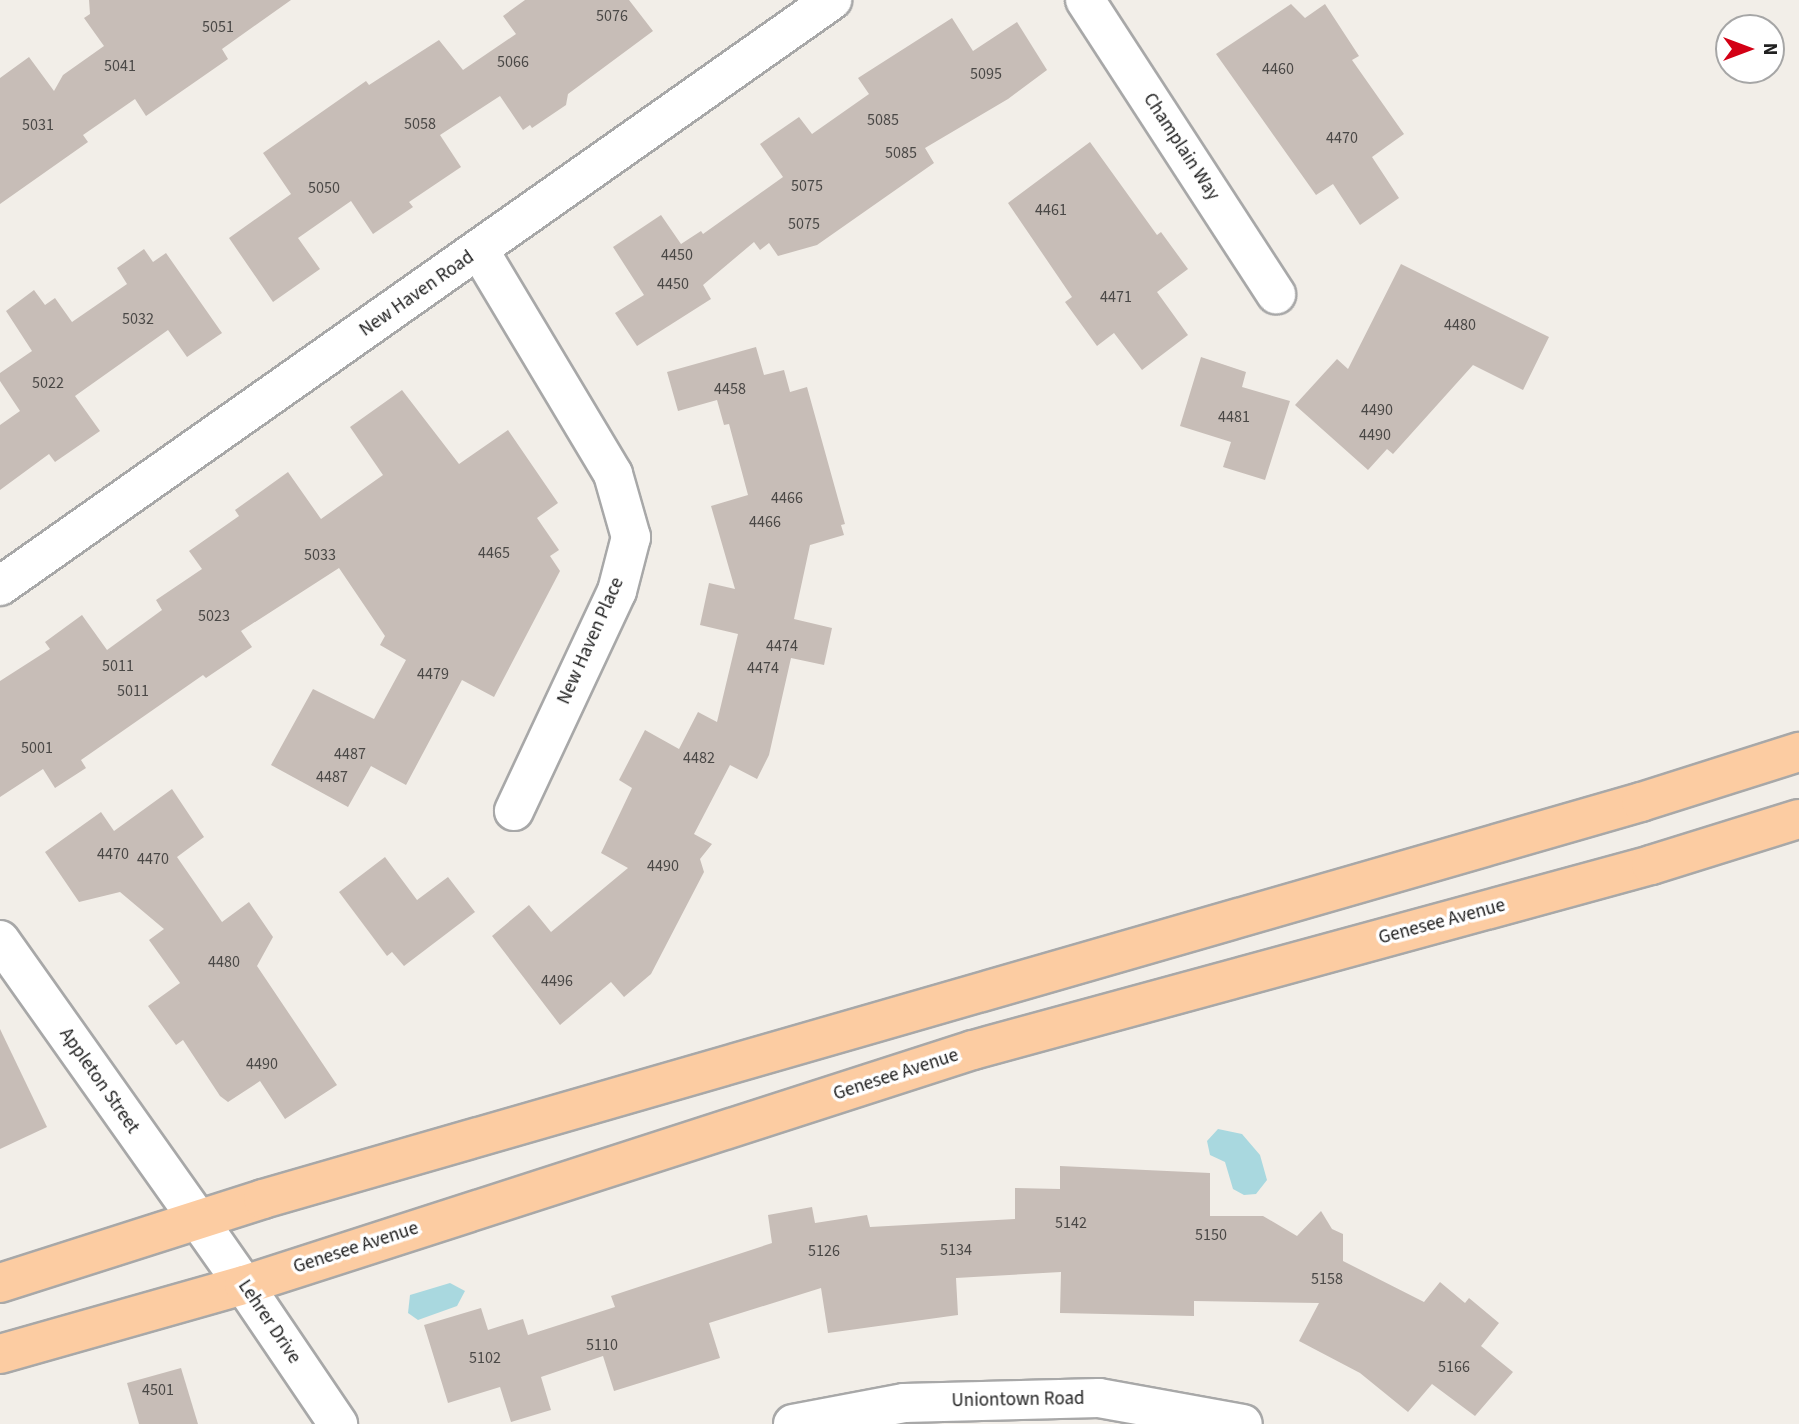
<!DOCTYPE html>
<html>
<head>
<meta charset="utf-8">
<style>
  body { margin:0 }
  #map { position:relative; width:1799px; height:1424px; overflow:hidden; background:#f2eee8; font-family:"Source Sans 3",sans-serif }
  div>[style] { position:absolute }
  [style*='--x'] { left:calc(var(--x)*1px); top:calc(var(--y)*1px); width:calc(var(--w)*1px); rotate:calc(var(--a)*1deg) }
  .water>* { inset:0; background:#a9d8df }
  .building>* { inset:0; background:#c7bdb7 }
  .roads { filter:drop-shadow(2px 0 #a8a8a8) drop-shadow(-2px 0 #a8a8a8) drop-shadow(0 2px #a8a8a8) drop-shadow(0 -2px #a8a8a8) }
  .minor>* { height:38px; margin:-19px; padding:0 19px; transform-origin:19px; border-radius:19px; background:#fff }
  .tertiary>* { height:38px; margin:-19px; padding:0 19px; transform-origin:19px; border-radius:19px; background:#fff }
  .primary>* { height:38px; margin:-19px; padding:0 19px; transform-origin:19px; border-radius:19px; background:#fccca2 }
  span { translate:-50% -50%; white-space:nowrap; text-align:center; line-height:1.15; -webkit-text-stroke:7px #fff; paint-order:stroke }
  .number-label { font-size:16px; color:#4a4846 }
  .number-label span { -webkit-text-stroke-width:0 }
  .street-label { font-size:19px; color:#212121 }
  .north { position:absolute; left:1715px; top:14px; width:70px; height:70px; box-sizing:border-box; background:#fff; border:2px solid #a6a6a6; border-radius:50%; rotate:90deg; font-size:19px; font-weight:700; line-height:28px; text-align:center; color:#212121 }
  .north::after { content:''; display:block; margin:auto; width:24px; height:32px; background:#d30015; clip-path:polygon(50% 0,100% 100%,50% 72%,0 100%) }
</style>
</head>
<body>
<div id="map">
  <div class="water">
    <i style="clip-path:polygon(1218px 1129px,1242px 1134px,1260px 1155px,1267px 1180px,1256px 1194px,1244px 1195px,1233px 1189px,1225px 1162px,1210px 1155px,1207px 1141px)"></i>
    <i style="clip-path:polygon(450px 1283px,465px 1291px,457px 1306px,418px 1320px,408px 1313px,410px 1295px)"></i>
  </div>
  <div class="building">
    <i style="clip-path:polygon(89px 0,291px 0,222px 49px,228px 59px,146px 116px,135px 99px,83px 135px,88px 142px,0 204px,0 78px,29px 57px,54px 91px,63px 75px,104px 46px,84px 18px,90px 14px)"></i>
    <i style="clip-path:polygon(525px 0,629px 0,653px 31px,568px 94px,566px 105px,532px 128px,530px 125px,523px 130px,500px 96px,440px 135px,461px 167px,409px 202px,413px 207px,373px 234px,351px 201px,298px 238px,320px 269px,273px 302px,229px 238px,291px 194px,263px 153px,366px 81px,369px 85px,439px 40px,463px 70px,516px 34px,503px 16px)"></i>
    <i style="clip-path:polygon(1291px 4px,1305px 18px,1325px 4px,1359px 56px,1352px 60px,1404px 134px,1372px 157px,1399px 198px,1360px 225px,1333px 184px,1316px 195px,1216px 54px)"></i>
    <i style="clip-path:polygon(952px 18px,973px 51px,1017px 22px,1047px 70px,1008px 99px,925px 148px,934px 163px,817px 245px,778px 256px,769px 243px,760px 250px,754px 242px,703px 285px,711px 299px,637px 346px,615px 313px,644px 295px,613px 247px,661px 215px,681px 244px,701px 231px,703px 234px,783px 177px,760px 144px,799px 117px,812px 134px,869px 94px,858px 78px)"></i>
    <i style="clip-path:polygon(1090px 142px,1157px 235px,1161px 232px,1188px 269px,1157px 292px,1188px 335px,1142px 370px,1114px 333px,1097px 346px,1065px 302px,1072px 297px,1008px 203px)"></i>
    <i style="clip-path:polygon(144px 249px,153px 262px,166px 253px,222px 333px,187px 357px,168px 330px,75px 396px,100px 431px,55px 462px,49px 454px,0 490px,0 425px,20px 411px,0 381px,0 373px,32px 351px,6px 311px,34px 290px,45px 305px,55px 298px,72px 322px,127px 284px,117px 268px)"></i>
    <i style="clip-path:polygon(1401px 264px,1549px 337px,1523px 390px,1473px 365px,1393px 454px,1387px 449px,1368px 470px,1295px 405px,1337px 359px,1348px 369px)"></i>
    <i style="clip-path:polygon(756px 347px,764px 375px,784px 370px,790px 392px,807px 387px,845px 524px,841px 525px,844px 535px,810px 545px,794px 619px,832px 628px,824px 665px,791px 658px,769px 755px,757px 779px,730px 765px,694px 834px,712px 844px,700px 859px,704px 872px,651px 974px,624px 997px,611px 982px,560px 1025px,492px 936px,529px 905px,551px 932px,628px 868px,601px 853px,632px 788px,619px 780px,645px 730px,679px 749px,698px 712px,717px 722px,738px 634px,700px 625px,709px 583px,735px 589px,711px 506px,748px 495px,729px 424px,724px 425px,717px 400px,678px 411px,667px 372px)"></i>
    <i style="clip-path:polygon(1201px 357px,1246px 372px,1242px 387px,1290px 401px,1265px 480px,1223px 467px,1231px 442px,1180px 426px)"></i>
    <i style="clip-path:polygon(402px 390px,459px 464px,508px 430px,558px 503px,537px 518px,559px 550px,550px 556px,560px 571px,494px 697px,462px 680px,406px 785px,371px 766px,348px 807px,271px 765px,313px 689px,374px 719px,406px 660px,380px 645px,385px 636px,339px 568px,241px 631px,252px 647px,206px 678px,203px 675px,81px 760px,86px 768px,55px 788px,43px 769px,0 797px,0 681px,50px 649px,45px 642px,82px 615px,107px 650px,162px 610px,156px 600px,202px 569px,189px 551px,239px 516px,235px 510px,288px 472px,321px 519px,383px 475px,350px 427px)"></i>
    <i style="clip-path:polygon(172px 789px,204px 837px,177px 857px,222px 922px,249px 902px,273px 937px,257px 966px,337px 1085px,285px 1119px,260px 1081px,228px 1102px,220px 1096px,183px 1040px,176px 1045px,148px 1006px,180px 983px,149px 940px,164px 929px,120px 892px,79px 902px,45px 852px,101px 812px,114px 831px)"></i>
    <i style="clip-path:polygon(385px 857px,417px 900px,448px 877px,475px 912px,404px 966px,392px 952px,387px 956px,339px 892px)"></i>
    <i style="clip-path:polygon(0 1029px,47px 1127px,0 1149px)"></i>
    <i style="clip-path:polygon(1060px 1166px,1210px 1173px,1210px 1216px,1263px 1216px,1297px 1236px,1321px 1211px,1332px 1229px,1343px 1234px,1343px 1261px,1424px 1302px,1440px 1282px,1465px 1303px,1469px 1298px,1499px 1323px,1481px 1346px,1513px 1372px,1475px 1416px,1432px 1384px,1408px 1412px,1360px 1373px,1299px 1341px,1319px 1303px,1194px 1301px,1194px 1316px,1060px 1313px,1061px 1272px,956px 1278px,958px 1315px,828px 1333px,821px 1288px,709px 1323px,720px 1358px,614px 1391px,603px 1356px,541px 1377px,551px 1410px,511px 1422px,500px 1387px,448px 1403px,424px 1325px,481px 1308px,488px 1330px,523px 1319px,528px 1335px,615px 1307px,611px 1296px,772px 1243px,768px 1215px,812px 1207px,815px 1223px,867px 1215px,870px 1227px,1015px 1219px,1015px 1188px,1060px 1189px)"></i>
    <i style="clip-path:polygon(181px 1368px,198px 1424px,139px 1424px,127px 1383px)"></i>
  </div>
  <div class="roads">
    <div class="minor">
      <i style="--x:1085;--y:0;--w:351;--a:57"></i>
      <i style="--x:479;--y:250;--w:261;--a:59.1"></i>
      <i style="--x:613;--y:474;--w:66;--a:74.1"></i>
      <i style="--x:631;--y:537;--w:56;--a:104.5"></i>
      <i style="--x:617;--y:591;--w:243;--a:115.1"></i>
      <i style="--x:0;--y:586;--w:1018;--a:-35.16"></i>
      <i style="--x:199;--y:1221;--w:78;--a:54.9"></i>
      <i style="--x:793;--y:1424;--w:113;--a:-10.7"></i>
      <i style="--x:904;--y:1403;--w:195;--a:-1.5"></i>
      <i style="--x:1099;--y:1398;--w:146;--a:10.2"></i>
    </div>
    <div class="tertiary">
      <i style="--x:0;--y:940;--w:344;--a:54.7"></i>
      <i style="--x:244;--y:1285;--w:168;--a:55.9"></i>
    </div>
    <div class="primary">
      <i style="--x:0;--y:1283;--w:276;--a:-17.7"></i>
      <i style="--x:263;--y:1199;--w:1434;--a:-16.07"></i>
      <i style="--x:1641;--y:802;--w:166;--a:-17.6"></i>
      <i style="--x:0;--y:1354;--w:254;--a:-15.8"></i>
      <i style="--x:244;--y:1285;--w:766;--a:-17.87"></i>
      <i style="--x:973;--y:1050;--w:703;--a:-15.26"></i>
      <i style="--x:1651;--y:865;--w:155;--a:-17.3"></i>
    </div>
  </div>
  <div class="number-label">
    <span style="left:612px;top:16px">5076</span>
    <span style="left:218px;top:27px">5051</span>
    <span style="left:513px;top:62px">5066</span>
    <span style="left:120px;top:66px">5041</span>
    <span style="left:1278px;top:69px">4460</span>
    <span style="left:986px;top:74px">5095</span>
    <span style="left:883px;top:120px">5085</span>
    <span style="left:420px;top:124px">5058</span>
    <span style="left:38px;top:125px">5031</span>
    <span style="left:1342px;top:138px">4470</span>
    <span style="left:901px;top:153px">5085</span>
    <span style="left:807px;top:186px">5075</span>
    <span style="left:324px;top:188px">5050</span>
    <span style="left:1051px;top:210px">4461</span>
    <span style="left:804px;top:224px">5075</span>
    <span style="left:677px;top:255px">4450</span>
    <span style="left:673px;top:284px">4450</span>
    <span style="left:1116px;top:297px">4471</span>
    <span style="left:138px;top:319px">5032</span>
    <span style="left:1460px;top:325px">4480</span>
    <span style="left:48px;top:383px">5022</span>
    <span style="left:730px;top:389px">4458</span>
    <span style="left:1377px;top:410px">4490</span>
    <span style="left:1234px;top:417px">4481</span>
    <span style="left:1375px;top:435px">4490</span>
    <span style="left:787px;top:498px">4466</span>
    <span style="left:765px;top:522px">4466</span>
    <span style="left:494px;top:553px">4465</span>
    <span style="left:320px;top:555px">5033</span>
    <span style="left:214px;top:616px">5023</span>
    <span style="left:782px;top:646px">4474</span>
    <span style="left:118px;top:666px">5011</span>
    <span style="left:763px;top:668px">4474</span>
    <span style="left:433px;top:674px">4479</span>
    <span style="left:133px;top:691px">5011</span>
    <span style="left:37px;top:748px">5001</span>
    <span style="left:350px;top:754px">4487</span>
    <span style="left:699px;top:758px">4482</span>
    <span style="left:332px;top:777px">4487</span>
    <span style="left:113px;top:854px">4470</span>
    <span style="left:153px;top:859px">4470</span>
    <span style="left:663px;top:866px">4490</span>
    <span style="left:224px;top:962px">4480</span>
    <span style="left:557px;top:981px">4496</span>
    <span style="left:262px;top:1064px">4490</span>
    <span style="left:1071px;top:1223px">5142</span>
    <span style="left:1211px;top:1235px">5150</span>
    <span style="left:956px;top:1250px">5134</span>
    <span style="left:824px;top:1251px">5126</span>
    <span style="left:1327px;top:1279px">5158</span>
    <span style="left:602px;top:1345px">5110</span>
    <span style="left:485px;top:1358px">5102</span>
    <span style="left:1454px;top:1367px">5166</span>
    <span style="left:158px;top:1390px">4501</span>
  </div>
  <div class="street-label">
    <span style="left:1181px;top:147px;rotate:57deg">Champlain Way</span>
    <span style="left:417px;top:294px;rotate:-35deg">New Haven Road</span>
    <span style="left:591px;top:641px;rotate:-66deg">New Haven Place</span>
    <span style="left:1442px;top:922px;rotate:-15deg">Genesee Avenue</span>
    <span style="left:896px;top:1075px;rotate:-18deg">Genesee Avenue</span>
    <span style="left:99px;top:1081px;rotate:55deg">Appleton Street</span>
    <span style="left:356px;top:1248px;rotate:-18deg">Genesee Avenue</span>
    <span style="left:269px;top:1322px;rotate:56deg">Lehrer Drive</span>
    <span style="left:1018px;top:1400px;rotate:-1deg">Uniontown Road</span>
  </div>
  <div class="north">N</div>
</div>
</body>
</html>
